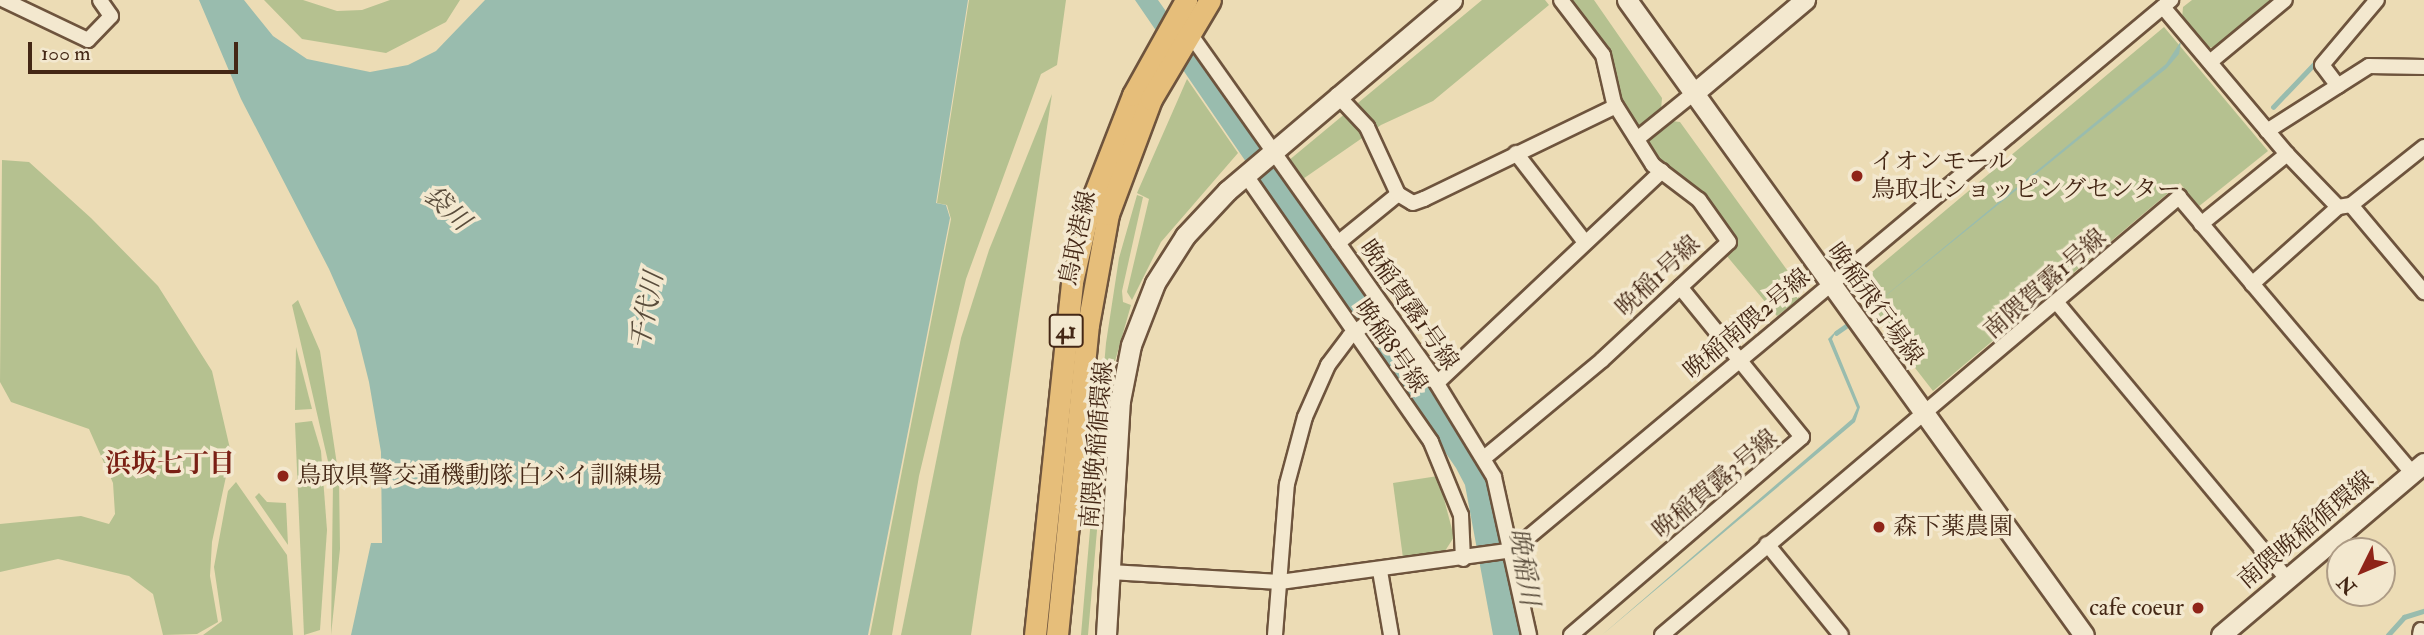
<!DOCTYPE html>
<html>
<head>
<meta charset="utf-8">
<style>
  body { margin:0 }
  #map { position:relative; width:2424px; height:635px; overflow:hidden; background:#ecdcb5; font-family:"IM FELL Double Pica","Noto Serif JP",serif }
  div>[style] { position:absolute }
  [style*='--x'] { left:calc(var(--x)*1px); top:calc(var(--y)*1px); width:calc(var(--w)*1px); rotate:calc(var(--a)*1deg) }
  .green>* { inset:0; background:#b5c190 }
  .water>* { inset:0; background:#99bcae }
  .stream>* { height:4.5px; margin:-2.25px; padding:0 2.25px; transform-origin:2.25px; border-radius:2.25px; background:#99bcae }
  .roads { filter:drop-shadow(2px 0 #6e543d) drop-shadow(-2px 0 #6e543d) drop-shadow(0 2px #6e543d) drop-shadow(0 -2px #6e543d) }
  .street>* { height:14px; margin:-7px; padding:0 7px; transform-origin:7px; border-radius:7px; background:#f3e8cf }
  .secondary>* { height:19px; margin:-9.5px; padding:0 9.5px; transform-origin:9.5px; border-radius:9.5px; background:#f3e8cf }
  .primary>* { height:21px; margin:-10.5px; padding:0 10.5px; transform-origin:10.5px; border-radius:10.5px; background:#e6be7a }
  .dots>* { width:19px; height:19px; translate:-50% -50%; box-sizing:border-box; border:4px solid #f3e8cf; border-radius:50% }
  span { translate:-50% -50%; white-space:nowrap; text-align:center; line-height:1.15; -webkit-text-stroke:7px #f3e8cf; paint-order:stroke }
  .shield-label span { padding:2px 5px; background:#f3e8cf; border:2px solid; border-radius:5px; -webkit-text-stroke-width:0 }
  .shield-label { font-size:23px; color:#442715; font-weight:700 }
  .poi-label { font-size:24px; color:#442715 }
  .left { translate:0 -50%; text-align:left }
  .right { translate:-100% -50%; text-align:right }
  .street-label { font-size:24px; color:#442715 }
  .water-label { font-size:26px; color:#594c3b; font-style:italic }
  .neighbourhood-label { font-size:26px; color:#7a1f14; font-weight:700 }
  .north { position:absolute; left:2326px; top:537px; width:70px; height:70px; box-sizing:border-box; background:#f3e8cf; border:2px solid #ad9b85; border-radius:50%; rotate:227deg; font-size:19px; font-weight:700; line-height:28px; text-align:center; color:#442715 }
  .north::after { content:''; display:block; margin:auto; width:24px; height:32px; background:#8f2418; clip-path:polygon(50% 0,100% 100%,50% 72%,0 100%) }
  .scale { position:absolute; left:28px; top:42px; width:210px; height:32px; box-sizing:border-box; border:4px solid #442715; border-top:0; padding-left:9px; font-size:21px; line-height:24px; white-space:nowrap; color:#442715; -webkit-text-stroke:5px #f3e8cf; paint-order:stroke }
</style>
</head>
<body>
<div id="map">
  <div class="green">
    <i style="clip-path:polygon(264px 0,303px 0,337px 11px,362px 10px,390px 0,460px 0,446px 22px,386px 53px,302px 39px)"></i>
    <i style="clip-path:polygon(969px 0,1066px 0,1057px 65px,1041px 74px,966px 279px,919px 476px,892px 635px,870px 635px,951px 219px,947px 205px,937px 203px)"></i>
    <i style="clip-path:polygon(1482px 0,1545px 0,1549px 5px,1433px 101px,1381px 125px,1300px 181px,1288px 161px)"></i>
    <i style="clip-path:polygon(1567px 0,1594px 0,1662px 98px,1661px 110px,1639px 127px,1620px 101px,1609px 54px)"></i>
    <i style="clip-path:polygon(2192px 0,2274px 0,2217px 48px,2206px 47px,2182px 19px,2183px 7px)"></i>
    <i style="clip-path:polygon(2164px 27px,2268px 151px,2198px 207px,2180px 183px,1933px 391px,1853px 288px)"></i>
    <i style="clip-path:polygon(1187px 79px,1238px 153px,1161px 242px,1132px 300px,1127px 292px,1149px 199px,1137px 193px)"></i>
    <i style="clip-path:polygon(1052px 94px,971px 635px,901px 635px,961px 338px,989px 250px)"></i>
    <i style="clip-path:polygon(1672px 121px,1680px 122px,1800px 288px,1799px 299px,1777px 316px,1726px 255px,1736px 237px,1704px 199px,1657px 162px,1644px 142px)"></i>
    <i style="clip-path:polygon(2px 160px,29px 162px,91px 218px,158px 286px,212px 371px,231px 453px,212px 542px,210px 576px,218px 622px,197px 634px,163px 635px,153px 594px,129px 576px,58px 559px,0 572px,0 524px,81px 516px,109px 524px,115px 514px,113px 483px,89px 429px,11px 402px,0 382px)"></i>
    <i style="clip-path:polygon(1137px 195px,1143px 197px,1122px 291px,1123px 302px,1131px 305px,1110px 379px,1088px 635px,1081px 635px,1106px 343px,1119px 258px)"></i>
    <i style="clip-path:polygon(298px 300px,320px 351px,339px 478px,340px 549px,331px 635px,333px 483px,292px 305px)"></i>
    <i style="clip-path:polygon(296px 347px,312px 409px,295px 410px)"></i>
    <i style="clip-path:polygon(312px 421px,321px 451px,327px 530px,320px 630px,304px 635px,295px 423px)"></i>
    <i style="clip-path:polygon(1438px 476px,1454px 537px,1445px 551px,1403px 558px,1393px 483px)"></i>
    <i style="clip-path:polygon(236px 482px,287px 555px,293px 635px,203px 635px,222px 621px,214px 567px,228px 491px)"></i>
    <i style="clip-path:polygon(259px 493px,267px 502px,286px 503px,288px 545px,255px 497px)"></i>
  </div>
  <div class="water">
    <i style="clip-path:polygon(199px 0,244px 0,273px 36px,307px 59px,370px 72px,408px 65px,436px 51px,485px 0,968px 0,936px 203px,946px 205px,950px 218px,868px 635px,351px 635px,371px 543px,382px 543px,381px 452px,369px 382px,356px 330px,329px 269px,241px 99px)"></i>
    <i style="clip-path:polygon(1135px 0,1158px 0,1436px 393px,1488px 475px,1521px 635px,1493px 635px,1465px 485px,1456px 468px)"></i>
    <i style="clip-path:polygon(2181px 41px,2179px 54px,2167px 68px,1873px 306px,1864px 278px,1879px 301px,2166px 64px)"></i>
    <i style="clip-path:polygon(1837px 330px,1832px 339px,1860px 407px,1855px 422px,1602px 635px,1852px 419px,1857px 408px,1828px 339px)"></i>
  </div>
  <div class="stream">
    <i style="--x:2273;--y:107;--w:64;--a:-46.3"></i>
    <i style="--x:1862;--y:315;--w:19;--a:-35"></i>
    <i style="--x:1836;--y:333;--w:19;--a:-35"></i>
    <i style="--x:2388;--y:635;--w:24;--a:-48"></i>
    <i style="--x:2404;--y:617;--w:21;--a:-17"></i>
  </div>
  <div class="roads">
    <div class="street">
      <i style="--x:4;--y:0;--w:93;--a:25.5"></i>
      <i style="--x:88;--y:40;--w:33;--a:-46"></i>
      <i style="--x:111;--y:16;--w:19;--a:-125"></i>
      <i style="--x:2163;--y:7;--w:192;--a:49.9"></i>
      <i style="--x:2287;--y:154;--w:74;--a:46.1"></i>
      <i style="--x:2338;--y:207;--w:13;--a:-9"></i>
      <i style="--x:2351;--y:205;--w:114;--a:50"></i>
      <i style="--x:1188;--y:31;--w:424;--a:54.7"></i>
      <i style="--x:1433;--y:377;--w:117;--a:58.6"></i>
      <i style="--x:1494;--y:477;--w:162;--a:77.5"></i>
      <i style="--x:2210;--y:62;--w:97;--a:-39.6"></i>
      <i style="--x:2338;--y:86;--w:26;--a:-127"></i>
      <i style="--x:2322;--y:65;--w:85;--a:-49.8"></i>
      <i style="--x:1337;--y:95;--w:44;--a:46.8"></i>
      <i style="--x:1367;--y:127;--w:74;--a:65.2"></i>
      <i style="--x:2267;--y:131;--w:121;--a:-32.5"></i>
      <i style="--x:2369;--y:66;--w:55;--a:1"></i>
      <i style="--x:1637;--y:139;--w:73;--a:-38.9"></i>
      <i style="--x:1516;--y:153;--w:111;--a:52.3"></i>
      <i style="--x:1245;--y:174;--w:326;--a:55.2"></i>
      <i style="--x:1431;--y:442;--w:79;--a:67.7"></i>
      <i style="--x:1461;--y:515;--w:44;--a:87.4"></i>
      <i style="--x:2351;--y:205;--w:93;--a:-38.5"></i>
      <i style="--x:2201;--y:224;--w:111;--a:-39.1"></i>
      <i style="--x:1338;--y:243;--w:77;--a:-39.2"></i>
      <i style="--x:1398;--y:194;--w:17;--a:31"></i>
      <i style="--x:1413;--y:203;--w:12;--a:-20"></i>
      <i style="--x:1424;--y:199;--w:213;--a:-25.8"></i>
      <i style="--x:2252;--y:284;--w:115;--a:-41.8"></i>
      <i style="--x:2058;--y:304;--w:356;--a:50.2"></i>
      <i style="--x:1437;--y:383;--w:309;--a:-43.3"></i>
      <i style="--x:1484;--y:458;--w:153;--a:-39.7"></i>
      <i style="--x:1602;--y:360;--w:173;--a:-42.9"></i>
      <i style="--x:1729;--y:242;--w:52;--a:-125.5"></i>
      <i style="--x:1699;--y:200;--w:58;--a:-142.7"></i>
      <i style="--x:1653;--y:165;--w:73;--a:-122.2"></i>
      <i style="--x:1614;--y:103;--w:49;--a:-102.9"></i>
      <i style="--x:1603;--y:55;--w:69;--a:-127.4"></i>
      <i style="--x:1767;--y:544;--w:117;--a:50.9"></i>
      <i style="--x:1380;--y:571;--w:65;--a:80.2"></i>
      <i style="--x:1110;--y:572;--w:170;--a:3.4"></i>
      <i style="--x:1280;--y:582;--w:235;--a:-7.8"></i>
      <i style="--x:1513;--y:550;--w:858;--a:-39.89"></i>
      <i style="--x:1275;--y:635;--w:151;--a:-85.5"></i>
      <i style="--x:1287;--y:484;--w:69;--a:-75"></i>
      <i style="--x:1305;--y:417;--w:57;--a:-66.1"></i>
      <i style="--x:1328;--y:365;--w:36;--a:-53"></i>
      <i style="--x:1350;--y:336;--w:44;--a:-37.6"></i>
      <i style="--x:1571;--y:635;--w:304;--a:-40.6"></i>
      <i style="--x:1802;--y:437;--w:193;--a:-129.1"></i>
      <i style="--x:1662;--y:635;--w:678;--a:-40.27"></i>
      <i style="--x:2179;--y:197;--w:361;--a:49.8"></i>
      <i style="--x:2420;--y:635;--w:5;--a:-79"></i>
    </div>
    <div class="secondary">
      <i style="--x:1627;--y:0;--w:782;--a:54.26"></i>
      <i style="--x:1694;--y:93;--w:145;--a:-40"></i>
      <i style="--x:1106;--y:635;--w:234;--a:-86.6"></i>
      <i style="--x:1120;--y:401;--w:57;--a:-78.9"></i>
      <i style="--x:1131;--y:345;--w:66;--a:-68.8"></i>
      <i style="--x:1155;--y:283;--w:56;--a:-57.4"></i>
      <i style="--x:1185;--y:236;--w:62;--a:-47"></i>
      <i style="--x:1227;--y:191;--w:295;--a:-40.3"></i>
      <i style="--x:2221;--y:635;--w:266;--a:-40.3"></i>
    </div>
    <div class="primary">
      <i style="--x:1035;--y:635;--w:355;--a:-84"></i>
      <i style="--x:1072;--y:282;--w:76;--a:-77.1"></i>
      <i style="--x:1089;--y:208;--w:121;--a:-68.7"></i>
      <i style="--x:1133;--y:95;--w:109;--a:-60.8"></i>
      <i style="--x:1057;--y:635;--w:312;--a:-84.3"></i>
      <i style="--x:1088;--y:325;--w:113;--a:-79.8"></i>
      <i style="--x:1108;--y:214;--w:123;--a:-69.5"></i>
      <i style="--x:1151;--y:99;--w:115;--a:-59.2"></i>
    </div>
  </div>
  <div class="dots">
    <i style="left:1857px;top:176px;background:#8f2418"></i>
    <i style="left:283px;top:476px;background:#8f2418"></i>
    <i style="left:1879px;top:527px;background:#8f2418"></i>
    <i style="left:2198px;top:608px;background:#8f2418"></i>
  </div>
  <div class="shield-label">
    <span style="left:1066px;top:331px">41</span>
  </div>
  <div class="poi-label">
    <span class="left" style="left:1871px;top:176px">イオンモール<br>鳥取北ショッピングセンター</span>
    <span class="left" style="left:297px;top:476px">鳥取県警交通機動隊 白バイ訓練場</span>
    <span class="left" style="left:1893px;top:527px">森下薬農園</span>
    <span class="right" style="left:2184px;top:608px">cafe coeur</span>
  </div>
  <div class="street-label">
    <span style="left:1078px;top:238px;rotate:-78deg">鳥取港線</span>
    <span style="left:1658px;top:276px;rotate:-43deg">晩稲1号線</span>
    <span style="left:2045px;top:284px;rotate:-41deg">南隈賀露1号線</span>
    <span style="left:1875px;top:304px;rotate:54deg">晩稲飛行場線</span>
    <span style="left:1409px;top:305px;rotate:55deg">晩稲賀露1号線</span>
    <span style="left:1747px;top:324px;rotate:-40deg">晩稲南隈2号線</span>
    <span style="left:1391px;top:346px;rotate:55deg">晩稲8号線</span>
    <span style="left:1097px;top:445px;rotate:-85deg">南隈晩稲循環線</span>
    <span style="left:1715px;top:484px;rotate:-40deg">晩稲賀露3号線</span>
    <span style="left:2306px;top:530px;rotate:-40deg">南隈晩稲循環線</span>
  </div>
  <div class="water-label">
    <span style="left:446px;top:209px;rotate:42deg">袋川</span>
    <span style="left:648px;top:311px;rotate:-79deg">千代川</span>
    <span style="left:1523px;top:567px;rotate:81deg">晩稲川</span>
  </div>
  <div class="neighbourhood-label">
    <span style="left:170px;top:465px">浜坂七丁目</span>
  </div>
  <div class="north">N</div>
  <div class="scale">100 m</div>
</div>
</body>
</html>
